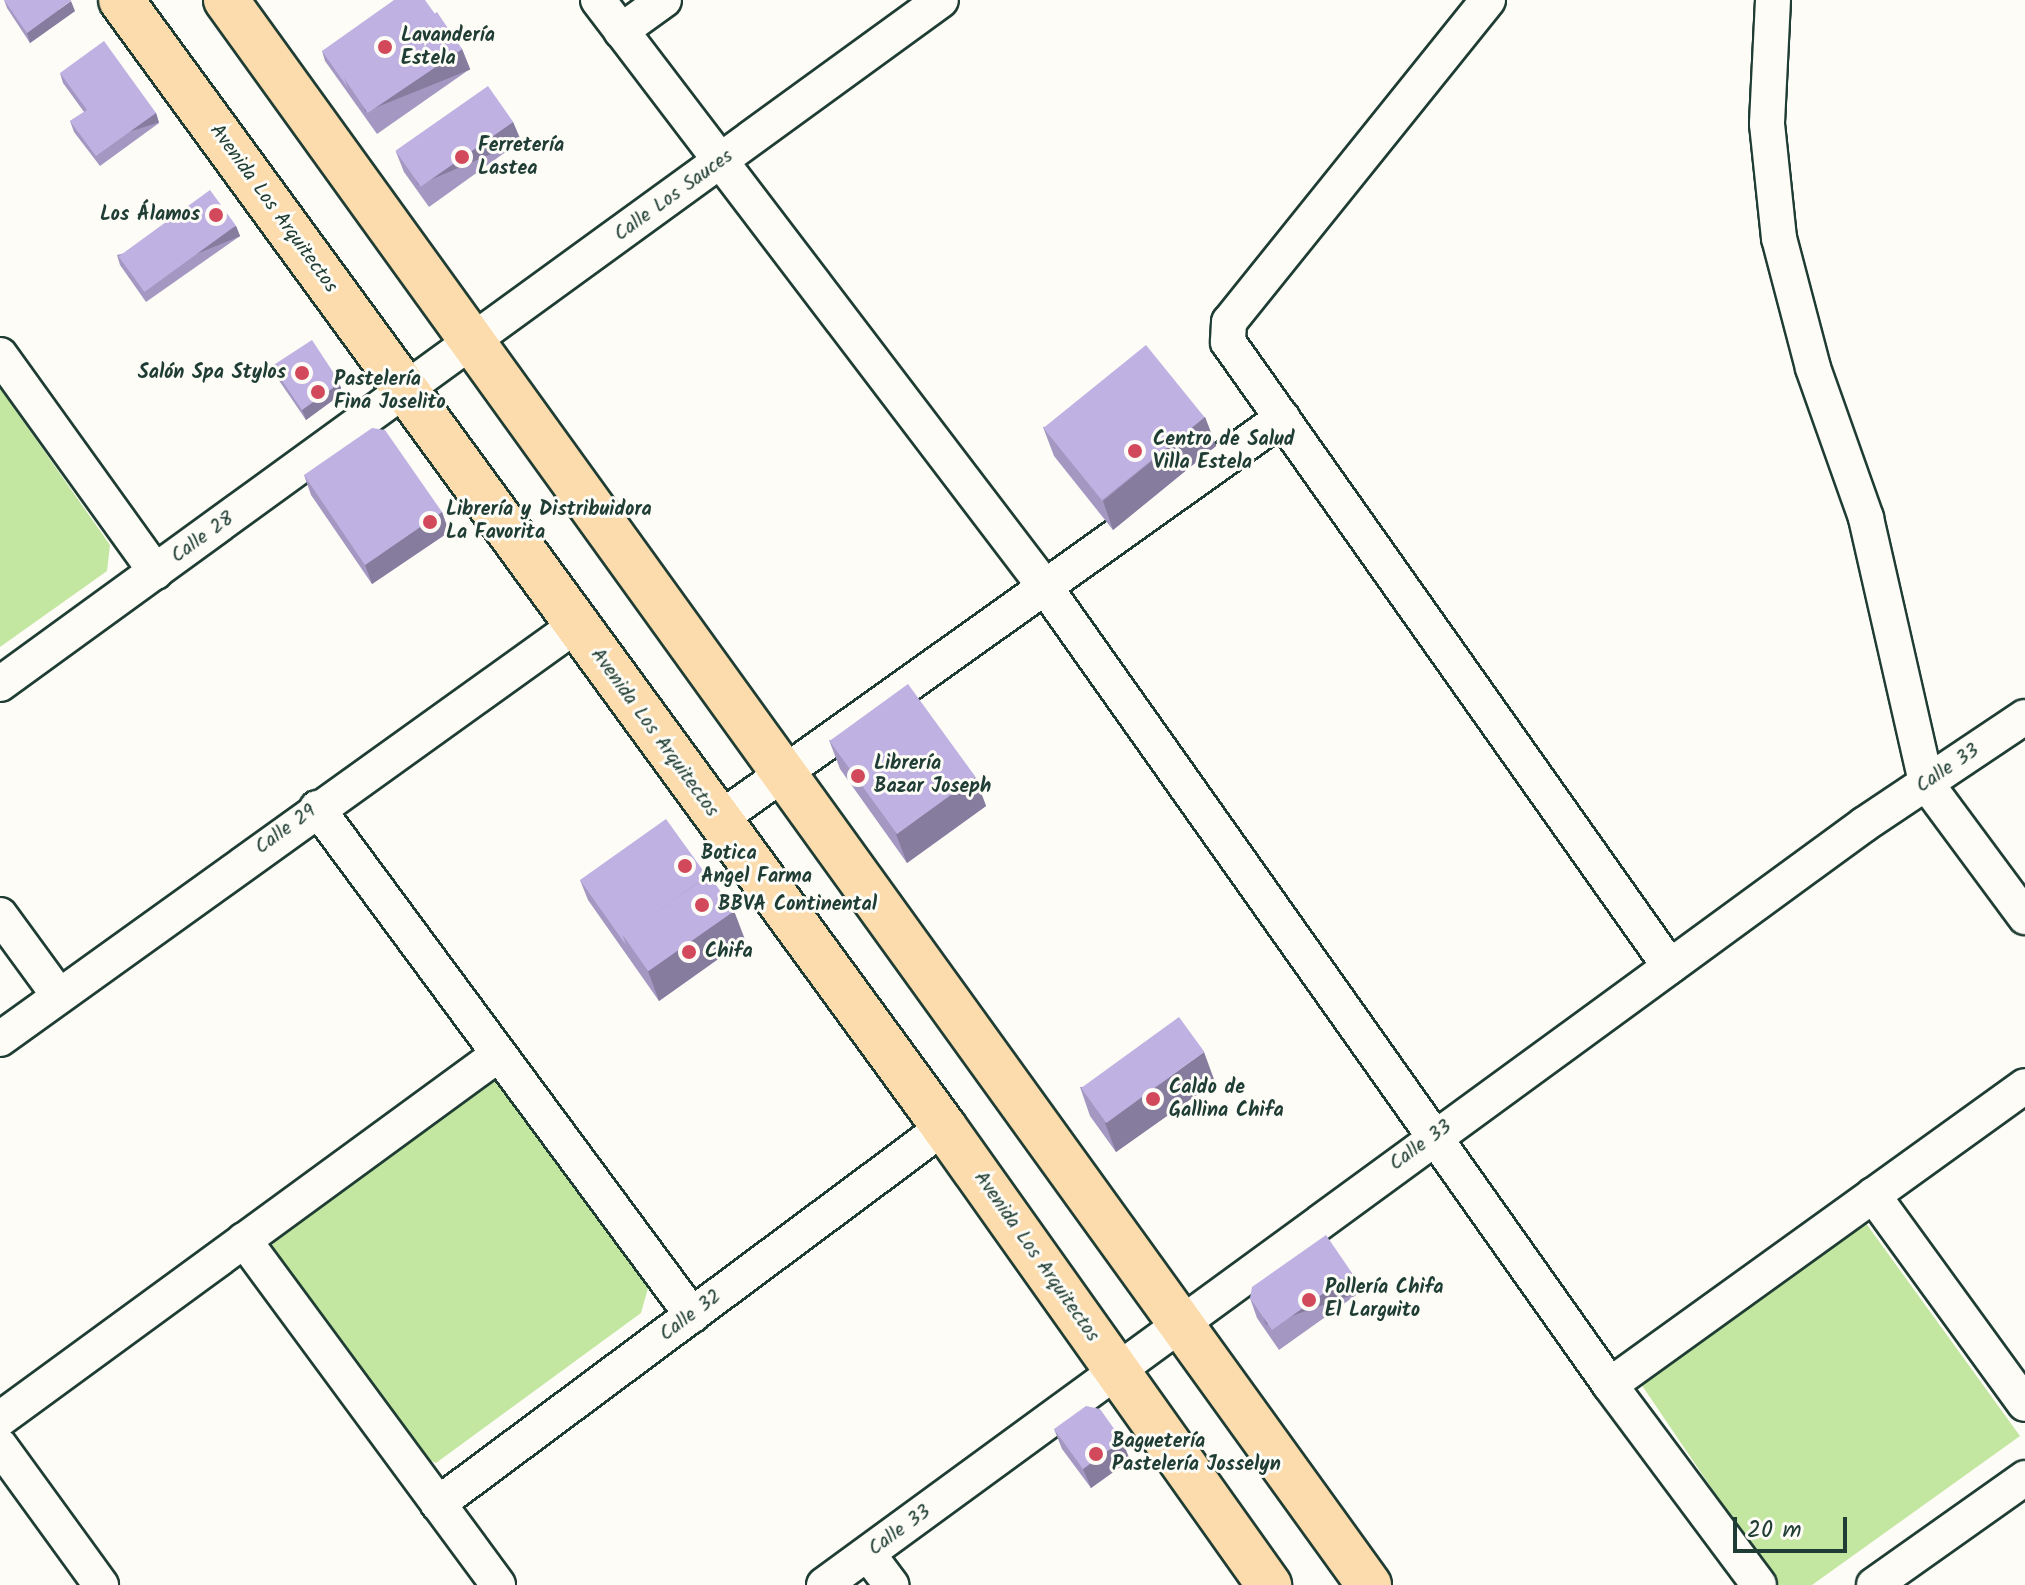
<!DOCTYPE html>
<html>
<head>
<meta charset="utf-8">
<style>
  body { margin:0 }
  #map { position:relative; width:2025px; height:1585px; overflow:hidden; background:#fdfcf7; font-family:Kalam,sans-serif }
  div>[style] { position:absolute }
  [style*='--x'] { left:calc(var(--x)*1px); top:calc(var(--y)*1px); width:calc(var(--w)*1px); rotate:calc(var(--a)*1deg) }
  .green>* { inset:0; background:#c3e6a0 }
  .roads { filter:drop-shadow(2px 0 #1f3d34) drop-shadow(-2px 0 #1f3d34) drop-shadow(0 2px #1f3d34) drop-shadow(0 -2px #1f3d34) }
  .street>* { height:34px; margin:-17px; padding:0 17px; transform-origin:17px; border-radius:17px; background:#fdfcf7 }
  .primary>* { height:44px; margin:-22px; padding:0 22px; transform-origin:22px; border-radius:22px; background:#fcdcac }
  .wall>* { inset:0; background:#a498c2 }
  .shaded-wall>* { inset:0; background:#867c9e; transform-origin:0 0 }
  .building>* { inset:0; background:#bfb1e2; transform-origin:0 0 }
  .dots>* { width:22px; height:22px; translate:-50% -50%; box-sizing:border-box; border:4px solid #fdfcf7; border-radius:50% }
  span { translate:-50% -50%; white-space:nowrap; text-align:center; line-height:1.15; -webkit-text-stroke:6px #fdfcf7; paint-order:stroke }
  .poi-label { font-size:20px; color:#1f3d34; font-weight:700 }
  .left { translate:0 -50%; text-align:left }
  .right { translate:-100% -50%; text-align:right }
  .street-label { font-size:20px; color:#1f3d34 }
  .scale { position:absolute; left:1733px; top:1517px; width:114px; height:36px; box-sizing:border-box; border:4px solid #1f3d34; border-top:0; padding-left:10px; font-size:24px; line-height:28px; white-space:nowrap; color:#1f3d34; -webkit-text-stroke:6px #fdfcf7; paint-order:stroke }
</style>
</head>
<body>
<div id="map">
  <div class="green">
    <i style="clip-path:polygon(0 388px,110px 545px,107px 571px,0 647px)"></i>
    <i style="clip-path:polygon(485px 1075px,502px 1081px,648px 1288px,641px 1313px,436px 1463px,419px 1455px,271px 1252px,276px 1227px)"></i>
    <i style="clip-path:polygon(1860px 1215px,2020px 1436px,1812px 1585px,1777px 1585px,1639px 1381px)"></i>
  </div>
  <div class="roads">
    <div class="street">
      <i style="--x:598;--y:0;--w:738;--a:52.71"></i>
      <i style="--x:1045;--y:587;--w:978;--a:54.7"></i>
      <i style="--x:1610;--y:1385;--w:249;--a:53.3"></i>
      <i style="--x:1488;--y:0;--w:413;--a:128.8"></i>
      <i style="--x:1229;--y:322;--w:20;--a:93"></i>
      <i style="--x:1228;--y:342;--w:765;--a:54.73"></i>
      <i style="--x:1773;--y:0;--w:124;--a:92.8"></i>
      <i style="--x:1767;--y:124;--w:115;--a:84"></i>
      <i style="--x:1779;--y:238;--w:134;--a:75.3"></i>
      <i style="--x:1813;--y:368;--w:159;--a:70.5"></i>
      <i style="--x:1866;--y:518;--w:272;--a:77.2"></i>
      <i style="--x:1926;--y:783;--w:167;--a:53.5"></i>
      <i style="--x:621;--y:31;--w:53;--a:-35.8"></i>
      <i style="--x:0;--y:355;--w:267;--a:54.3"></i>
      <i style="--x:0;--y:684;--w:1163;--a:-36.01"></i>
      <i style="--x:317;--y:808;--w:631;--a:53.51"></i>
      <i style="--x:718;--y:820;--w:693;--a:-35.48"></i>
      <i style="--x:0;--y:915;--w:100;--a:53.9"></i>
      <i style="--x:0;--y:1039;--w:708;--a:-35.69"></i>
      <i style="--x:1873;--y:1195;--w:258;--a:54"></i>
      <i style="--x:244;--y:1240;--w:428;--a:53.6"></i>
      <i style="--x:1610;--y:1385;--w:511;--a:-35.77"></i>
      <i style="--x:0;--y:1419;--w:618;--a:-36.18"></i>
      <i style="--x:0;--y:1446;--w:172;--a:54"></i>
      <i style="--x:438;--y:1504;--w:631;--a:-36.69"></i>
      <i style="--x:868;--y:1554;--w:39;--a:53"></i>
      <i style="--x:824;--y:1585;--w:1289;--a:-36.17"></i>
      <i style="--x:1865;--y:824;--w:192;--a:-33.8"></i>
      <i style="--x:1874;--y:1585;--w:185;--a:-35.3"></i>
    </div>
    <div class="primary">
      <i style="--x:121;--y:0;--w:1396;--a:53.86"></i>
      <i style="--x:944;--y:1127;--w:562;--a:54.64"></i>
      <i style="--x:226;--y:0;--w:1954;--a:54.2"></i>
    </div>
  </div>
  <div class="wall">
    <i style="clip-path:polygon(4px 0,75px 11px,30px 43px,7px 8px)"></i>
    <i style="clip-path:polygon(435px 14px,462px 49px,470px 69px,377px 134px,325px 61px,322px 51px)"></i>
    <i style="clip-path:polygon(60px 73px,156px 113px,159px 123px,100px 166px,74px 132px,70px 121px,84px 112px,63px 83px)"></i>
    <i style="clip-path:polygon(513px 122px,521px 141px,429px 207px,404px 172px,396px 152px)"></i>
    <i style="clip-path:polygon(236px 226px,240px 236px,146px 302px,120px 265px,117px 255px)"></i>
    <i style="clip-path:polygon(272px 366px,337px 378px,341px 388px,336px 398px,306px 420px,276px 376px)"></i>
    <i style="clip-path:polygon(1205px 417px,1216px 446px,1113px 530px,1054px 456px,1043px 427px)"></i>
    <i style="clip-path:polygon(304px 475px,442px 512px,449px 532px,372px 584px,311px 495px)"></i>
    <i style="clip-path:polygon(829px 740px,975px 777px,986px 806px,907px 863px,840px 769px)"></i>
    <i style="clip-path:polygon(707px 876px,734px 911px,745px 940px,659px 1001px,588px 900px,580px 880px)"></i>
    <i style="clip-path:polygon(1215px 1082px,1116px 1152px,1090px 1116px,1080px 1087px)"></i>
    <i style="clip-path:polygon(1352px 1273px,1359px 1293px,1279px 1350px,1257px 1318px,1250px 1298px)"></i>
    <i style="clip-path:polygon(1054px 1429px,1130px 1460px,1091px 1488px,1062px 1449px)"></i>
  </div>
  <div class="shaded-wall">
    <i style="clip-path:polygon(71px 1px,75px 11px,30px 43px,27px 33px)"></i>
    <i style="left:462px;top:49px;width:22px;height:113px;rotate:68deg"></i>
    <i style="left:156px;top:113px;width:10px;height:74px;rotate:73deg"></i>
    <i style="left:513px;top:122px;width:21px;height:112px;rotate:67deg"></i>
    <i style="left:236px;top:226px;width:11px;height:114px;rotate:68deg"></i>
    <i style="clip-path:polygon(337px 378px,341px 388px,336px 398px,306px 420px,302px 410px)"></i>
    <i style="clip-path:polygon(1205px 417px,1216px 446px,1113px 530px,1103px 501px)"></i>
    <i style="clip-path:polygon(442px 512px,449px 532px,372px 584px,365px 565px)"></i>
    <i style="clip-path:polygon(975px 777px,986px 806px,907px 863px,896px 834px)"></i>
    <i style="clip-path:polygon(734px 911px,745px 940px,659px 1001px,648px 971px)"></i>
    <i style="clip-path:polygon(1204px 1052px,1215px 1082px,1116px 1152px,1105px 1123px)"></i>
    <i style="left:1352px;top:1273px;width:21px;height:98px;rotate:71deg"></i>
    <i style="clip-path:polygon(1122px 1440px,1130px 1460px,1091px 1488px,1083px 1469px)"></i>
  </div>
  <div class="building">
    <i style="clip-path:polygon(4px 0,71px 0,71px 1px,27px 33px)"></i>
    <i style="clip-path:polygon(394px 0,425px 0,435px 14px,344px 78px,348px 88px,322px 51px)"></i>
    <i style="left:437px;top:12px;width:45px;height:114px;rotate:56deg"></i>
    <i style="clip-path:polygon(104px 41px,156px 113px,96px 156px,70px 121px,87px 110px,60px 73px)"></i>
    <i style="left:488px;top:86px;width:44px;height:113px;rotate:55deg"></i>
    <i style="left:210px;top:190px;width:44px;height:113px;rotate:54deg"></i>
    <i style="clip-path:polygon(312px 340px,337px 378px,333px 388px,302px 410px,272px 366px)"></i>
    <i style="left:1146px;top:345px;width:93px;height:132px;rotate:51deg"></i>
    <i style="clip-path:polygon(372px 428px,385px 430px,442px 512px,365px 565px,304px 475px)"></i>
    <i style="left:908px;top:684px;width:115px;height:97px;rotate:54deg"></i>
    <i style="clip-path:polygon(666px 819px,707px 876px,623px 936px,626px 945px,580px 880px)"></i>
    <i style="left:709px;top:875px;width:44px;height:105px;rotate:55deg"></i>
    <i style="left:1179px;top:1017px;width:43px;height:121px;rotate:54deg"></i>
    <i style="clip-path:polygon(1326px 1235px,1352px 1273px,1272px 1330px,1250px 1298px,1252px 1287px)"></i>
    <i style="clip-path:polygon(1086px 1406px,1100px 1409px,1122px 1440px,1083px 1469px,1054px 1429px)"></i>
  </div>
  <div class="dots">
    <i style="left:385px;top:47px;background:#d1495b"></i>
    <i style="left:462px;top:157px;background:#d1495b"></i>
    <i style="left:216px;top:215px;background:#d1495b"></i>
    <i style="left:302px;top:373px;background:#d1495b"></i>
    <i style="left:318px;top:392px;background:#d1495b"></i>
    <i style="left:1135px;top:451px;background:#d1495b"></i>
    <i style="left:430px;top:522px;background:#d1495b"></i>
    <i style="left:858px;top:776px;background:#d1495b"></i>
    <i style="left:685px;top:866px;background:#d1495b"></i>
    <i style="left:702px;top:905px;background:#d1495b"></i>
    <i style="left:689px;top:952px;background:#d1495b"></i>
    <i style="left:1153px;top:1099px;background:#d1495b"></i>
    <i style="left:1309px;top:1300px;background:#d1495b"></i>
    <i style="left:1096px;top:1454px;background:#d1495b"></i>
  </div>
  <div class="poi-label">
    <span class="left" style="left:401px;top:48px">Lavandería<br>Estela</span>
    <span class="left" style="left:478px;top:158px">Ferretería<br>Lastea</span>
    <span class="right" style="left:200px;top:215px">Los Álamos</span>
    <span class="right" style="left:286px;top:373px">Salón Spa Stylos</span>
    <span class="left" style="left:334px;top:392px">Pastelería<br>Fina Joselito</span>
    <span class="left" style="left:1153px;top:452px">Centro de Salud<br>Villa Estela</span>
    <span class="left" style="left:446px;top:522px">Librería y Distribuidora<br>La Favorita</span>
    <span class="left" style="left:874px;top:776px">Librería<br>Bazar Joseph</span>
    <span class="left" style="left:701px;top:866px">Botica<br>Angel Farma</span>
    <span class="left" style="left:718px;top:905px">BBVA Continental</span>
    <span class="left" style="left:705px;top:952px">Chifa</span>
    <span class="left" style="left:1169px;top:1100px">Caldo de<br>Gallina Chifa</span>
    <span class="left" style="left:1325px;top:1300px">Pollería Chifa<br>El Larguito</span>
    <span class="left" style="left:1112px;top:1454px">Baguetería<br>Pastelería Josselyn</span>
  </div>
  <div class="street-label">
    <span style="left:674px;top:196px;rotate:-36deg">Calle Los Sauces</span>
    <span style="left:273px;top:209px;rotate:54deg">Avenida Los Arquitectos</span>
    <span style="left:203px;top:538px;rotate:-36deg">Calle 28</span>
    <span style="left:654px;top:733px;rotate:54deg">Avenida Los Arquitectos</span>
    <span style="left:1948px;top:769px;rotate:-34deg">Calle 33</span>
    <span style="left:286px;top:830px;rotate:-36deg">Calle 29</span>
    <span style="left:1421px;top:1146px;rotate:-36deg">Calle 33</span>
    <span style="left:1036px;top:1257px;rotate:55deg">Avenida Los Arquitectos</span>
    <span style="left:691px;top:1316px;rotate:-37deg">Calle 32</span>
    <span style="left:900px;top:1531px;rotate:-36deg">Calle 33</span>
  </div>
  <div class="scale">20 m</div>
</div>
</body>
</html>
